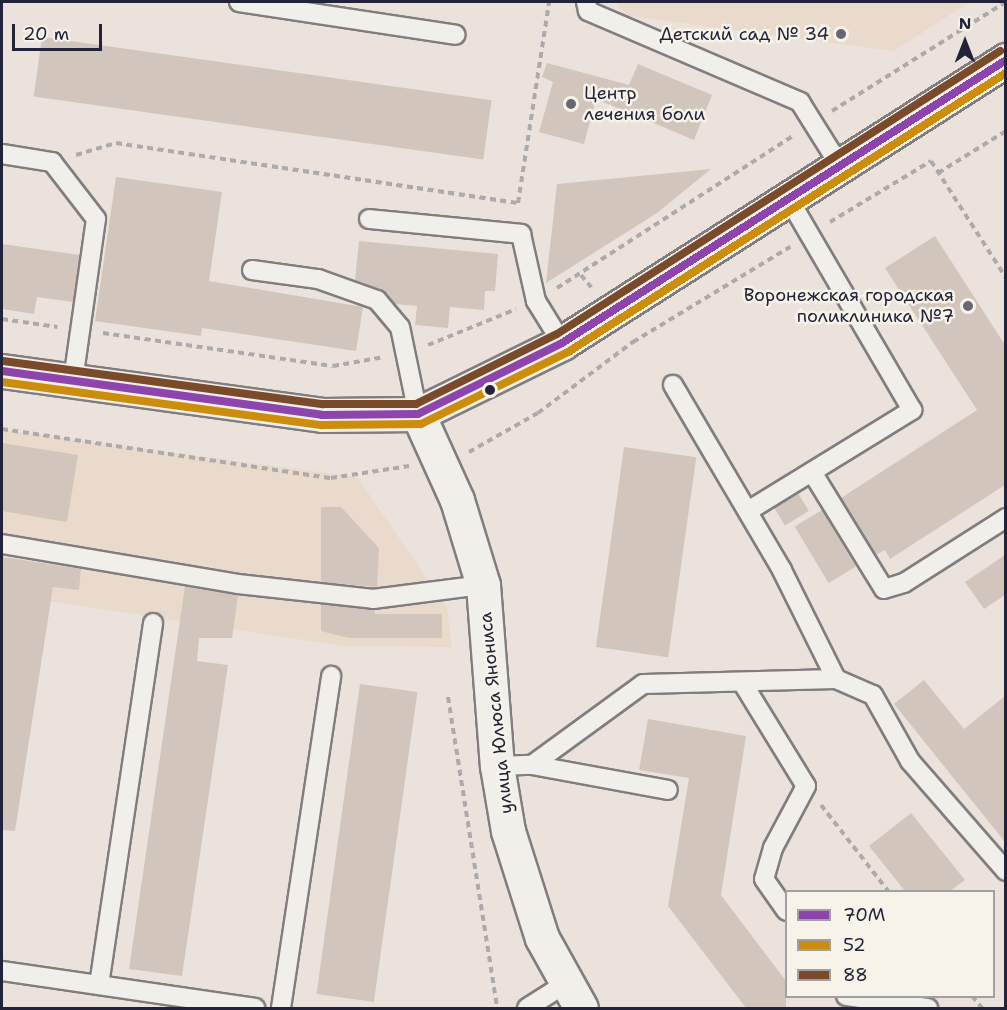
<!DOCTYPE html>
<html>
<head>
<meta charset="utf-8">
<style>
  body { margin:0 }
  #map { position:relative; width:1007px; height:1010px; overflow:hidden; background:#ebe3db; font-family:"Shantell Sans",sans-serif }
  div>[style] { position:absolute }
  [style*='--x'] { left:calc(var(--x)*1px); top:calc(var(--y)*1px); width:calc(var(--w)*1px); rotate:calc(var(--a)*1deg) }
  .built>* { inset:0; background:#eadacb }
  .building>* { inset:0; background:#d2c6bc; transform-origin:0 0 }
  .path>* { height:4px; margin-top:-2px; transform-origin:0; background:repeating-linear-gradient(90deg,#acaaab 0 6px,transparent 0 10.5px) }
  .roads { filter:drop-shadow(2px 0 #817d7f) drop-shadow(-2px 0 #817d7f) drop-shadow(0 2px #817d7f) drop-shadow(0 -2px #817d7f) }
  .lane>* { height:18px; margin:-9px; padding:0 9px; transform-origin:9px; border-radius:9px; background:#f1efea }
  .street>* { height:33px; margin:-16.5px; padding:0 16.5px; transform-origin:16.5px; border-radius:16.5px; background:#f1efea }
  .secondary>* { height:33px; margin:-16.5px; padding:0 16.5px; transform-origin:16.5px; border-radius:16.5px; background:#f1efea }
  .bus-1>* { height:8px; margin:-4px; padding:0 4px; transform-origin:4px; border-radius:4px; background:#8e44ad }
  .bus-2>* { height:8px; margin:-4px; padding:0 4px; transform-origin:4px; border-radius:4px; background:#cc8c0c }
  .bus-3>* { height:8px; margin:-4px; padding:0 4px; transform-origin:4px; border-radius:4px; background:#7a4b2a }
  .dots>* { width:16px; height:16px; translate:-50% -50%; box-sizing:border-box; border:3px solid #f7f3e8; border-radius:50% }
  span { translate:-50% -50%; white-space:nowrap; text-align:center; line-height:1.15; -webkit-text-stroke:5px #f7f3e8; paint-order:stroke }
  .poi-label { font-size:18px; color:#22223b }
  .right { translate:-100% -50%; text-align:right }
  .left { translate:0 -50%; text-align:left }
  .street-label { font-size:18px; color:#22223b }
  .frame { position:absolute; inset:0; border:3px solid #22223b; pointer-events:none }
  .legend { position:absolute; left:785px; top:890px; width:210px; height:108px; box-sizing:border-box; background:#f7f3e8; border:2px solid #a29fa3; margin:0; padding:8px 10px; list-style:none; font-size:18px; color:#22223b }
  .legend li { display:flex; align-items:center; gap:12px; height:30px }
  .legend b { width:30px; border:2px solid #a29fa3 }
  .north { position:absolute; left:935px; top:12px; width:60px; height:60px; -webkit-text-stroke:4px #f7f3e8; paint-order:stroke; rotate:0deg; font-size:16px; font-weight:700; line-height:24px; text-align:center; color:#22223b }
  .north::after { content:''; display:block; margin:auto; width:21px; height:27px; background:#22223b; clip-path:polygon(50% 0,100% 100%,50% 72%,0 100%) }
  .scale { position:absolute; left:12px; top:24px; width:90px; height:27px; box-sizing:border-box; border:3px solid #22223b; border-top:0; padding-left:8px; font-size:18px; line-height:21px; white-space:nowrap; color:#22223b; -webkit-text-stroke:4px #f7f3e8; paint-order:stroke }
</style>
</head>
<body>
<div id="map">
  <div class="built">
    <i style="clip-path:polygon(614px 2px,970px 2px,894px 51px,628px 16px)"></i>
    <i style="clip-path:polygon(2px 430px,357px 477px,447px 607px,452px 647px,342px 646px,2px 594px)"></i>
  </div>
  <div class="building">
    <i style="left:42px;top:37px;width:454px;height:60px;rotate:8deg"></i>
    <i style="clip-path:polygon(547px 63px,629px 85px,638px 64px,712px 95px,694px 140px,596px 99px,584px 144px,539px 132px,553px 82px,542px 77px)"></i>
    <i style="clip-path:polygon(711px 169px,657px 213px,546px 283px,557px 184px)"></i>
    <i style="clip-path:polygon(116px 177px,222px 192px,209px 281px,363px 307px,356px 351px,202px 328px,201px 336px,95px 321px)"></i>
    <i style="clip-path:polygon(935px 236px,1005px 345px,1005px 485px,890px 559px,885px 550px,876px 555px,841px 498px,977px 410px,885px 268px)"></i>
    <i style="clip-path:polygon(359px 241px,498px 254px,495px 291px,485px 291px,484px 310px,450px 307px,448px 328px,415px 325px,417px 306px,395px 304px,381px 290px,355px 280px)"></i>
    <i style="clip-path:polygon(2px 244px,80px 255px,73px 302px,37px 297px,34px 314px,2px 309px)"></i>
    <i style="clip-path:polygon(2px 443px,78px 455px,67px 522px,2px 511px)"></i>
    <i style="left:624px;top:447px;width:73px;height:202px;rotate:8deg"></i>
    <i style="left:798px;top:493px;width:21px;height:28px;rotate:59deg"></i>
    <i style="clip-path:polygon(321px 507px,341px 507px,379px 548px,377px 587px,321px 582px)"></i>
    <i style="left:822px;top:510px;width:66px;height:32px;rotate:59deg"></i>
    <i style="clip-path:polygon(1005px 555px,1005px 595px,984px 609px,965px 582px)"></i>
    <i style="clip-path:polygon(2px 557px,81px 569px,79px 590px,53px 587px,15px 831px,2px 830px)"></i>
    <i style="clip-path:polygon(185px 586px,238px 595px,232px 638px,199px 638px,197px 661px,228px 665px,182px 976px,129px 969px)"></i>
    <i style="clip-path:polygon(321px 604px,375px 610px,375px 614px,442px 614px,442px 638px,349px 638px,321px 631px)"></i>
    <i style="clip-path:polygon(924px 680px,964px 729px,1005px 696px,1005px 842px,894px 704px)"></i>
    <i style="left:360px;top:684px;width:58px;height:313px;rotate:8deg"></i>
    <i style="clip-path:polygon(648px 719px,746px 736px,721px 895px,786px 981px,786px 1008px,746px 1008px,668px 906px,689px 778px,639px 770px)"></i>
    <i style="clip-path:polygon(911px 813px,965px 880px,950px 891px,905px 891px,869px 846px)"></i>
  </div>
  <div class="path">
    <i style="--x:832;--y:111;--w:205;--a:-32.1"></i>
    <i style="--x:76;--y:155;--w:42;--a:-16.7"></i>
    <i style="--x:116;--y:143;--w:406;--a:8.5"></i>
    <i style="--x:518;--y:203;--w:203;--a:-81.2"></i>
    <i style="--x:938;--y:173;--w:80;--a:-31.7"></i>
    <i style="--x:830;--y:222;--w:118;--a:-31.1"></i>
    <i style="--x:931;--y:161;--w:139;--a:57.3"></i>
    <i style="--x:581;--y:275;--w:16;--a:50"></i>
    <i style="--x:557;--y:288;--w:281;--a:-32.8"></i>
    <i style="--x:2;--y:319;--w:56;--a:8.3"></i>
    <i style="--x:103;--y:333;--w:232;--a:8.2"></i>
    <i style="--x:333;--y:366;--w:52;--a:-10"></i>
    <i style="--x:428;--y:345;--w:95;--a:-22.2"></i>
    <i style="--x:2;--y:429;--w:333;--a:8.5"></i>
    <i style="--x:331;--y:478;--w:79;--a:-8.7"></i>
    <i style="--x:469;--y:452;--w:79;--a:-29.5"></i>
    <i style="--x:538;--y:413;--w:119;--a:-36.8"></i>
    <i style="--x:633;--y:342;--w:184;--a:-31.2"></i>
    <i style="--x:448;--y:697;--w:315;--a:81"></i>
    <i style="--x:821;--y:805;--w:110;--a:52"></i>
    <i style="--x:972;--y:996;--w:16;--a:50"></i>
  </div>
  <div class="roads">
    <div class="lane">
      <i style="--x:239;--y:2;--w:219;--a:8.6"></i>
      <i style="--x:586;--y:2;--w:9;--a:77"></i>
      <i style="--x:588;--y:11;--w:231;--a:23.2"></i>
      <i style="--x:800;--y:102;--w:75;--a:58"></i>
      <i style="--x:2;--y:154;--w:51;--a:9.1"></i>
      <i style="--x:52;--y:162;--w:72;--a:52.3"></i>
      <i style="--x:96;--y:219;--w:164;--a:98.1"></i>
      <i style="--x:369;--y:219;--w:153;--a:5.6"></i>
      <i style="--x:521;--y:234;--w:69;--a:77.4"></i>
      <i style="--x:536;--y:301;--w:49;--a:58.2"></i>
      <i style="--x:252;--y:270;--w:67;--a:7.8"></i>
      <i style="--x:318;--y:279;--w:63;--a:19.6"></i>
      <i style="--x:377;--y:300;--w:35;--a:50"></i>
      <i style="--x:400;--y:327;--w:89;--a:78.3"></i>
      <i style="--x:812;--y:472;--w:137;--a:58.4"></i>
      <i style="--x:884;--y:589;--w:21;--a:-17"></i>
      <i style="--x:904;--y:583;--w:121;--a:-32.5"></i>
      <i style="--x:748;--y:511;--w:193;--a:-31.6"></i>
      <i style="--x:912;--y:410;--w:246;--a:-120.3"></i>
      <i style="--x:2;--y:544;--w:239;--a:9.6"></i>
      <i style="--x:238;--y:584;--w:136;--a:6.3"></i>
      <i style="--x:373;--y:599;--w:111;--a:-7.3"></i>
      <i style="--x:836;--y:679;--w:40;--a:23.4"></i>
      <i style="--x:873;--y:695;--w:76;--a:60.7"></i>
      <i style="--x:910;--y:761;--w:146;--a:48.9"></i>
      <i style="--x:742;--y:682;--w:122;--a:58.4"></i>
      <i style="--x:806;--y:786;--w:70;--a:118"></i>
      <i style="--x:773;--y:848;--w:32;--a:106"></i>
      <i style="--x:764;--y:879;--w:39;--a:55"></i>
      <i style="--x:532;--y:765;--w:138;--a:10.4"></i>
      <i style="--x:497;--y:766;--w:35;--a:-2"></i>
      <i style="--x:532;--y:765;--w:137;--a:-36.1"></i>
      <i style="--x:643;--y:684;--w:193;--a:-1.5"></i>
      <i style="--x:836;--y:679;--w:122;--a:-116.4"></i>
      <i style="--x:782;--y:570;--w:215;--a:-120.5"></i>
      <i style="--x:2;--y:971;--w:256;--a:8.3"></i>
      <i style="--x:99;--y:985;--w:366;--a:-81.5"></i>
      <i style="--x:846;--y:996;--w:83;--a:8.3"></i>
      <i style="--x:281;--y:1008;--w:336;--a:-81.4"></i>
      <i style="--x:527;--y:1008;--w:45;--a:-32.3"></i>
    </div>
    <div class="street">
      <i style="--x:418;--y:414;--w:94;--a:65.6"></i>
      <i style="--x:457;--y:500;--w:89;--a:73"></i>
      <i style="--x:483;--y:585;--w:182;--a:85.6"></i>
      <i style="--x:497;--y:766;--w:66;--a:80.4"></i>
      <i style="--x:508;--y:831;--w:112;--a:72.4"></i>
      <i style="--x:542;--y:938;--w:80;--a:60.9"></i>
    </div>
    <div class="secondary">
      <i style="--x:2;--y:371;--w:323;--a:7.8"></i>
      <i style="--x:322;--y:415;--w:96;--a:-0.6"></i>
      <i style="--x:418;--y:414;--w:161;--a:-26.2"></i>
      <i style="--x:562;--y:343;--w:527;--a:-32.51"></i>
    </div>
  </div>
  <div class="bus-1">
    <i style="--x:2;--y:371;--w:323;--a:7.8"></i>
    <i style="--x:322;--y:415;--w:96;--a:-0.6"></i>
    <i style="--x:418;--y:414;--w:161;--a:-26.2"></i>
    <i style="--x:562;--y:343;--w:527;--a:-32.51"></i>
  </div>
  <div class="bus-2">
    <i style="--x:2;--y:382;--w:322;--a:7.7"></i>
    <i style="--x:321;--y:425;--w:100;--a:-0.6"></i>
    <i style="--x:421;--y:424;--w:164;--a:-26.1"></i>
    <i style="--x:568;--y:352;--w:519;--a:-32.5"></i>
  </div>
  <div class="bus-3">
    <i style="--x:3;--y:361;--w:323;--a:7.7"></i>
    <i style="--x:323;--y:404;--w:93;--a:0"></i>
    <i style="--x:416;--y:404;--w:157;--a:-26.4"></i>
    <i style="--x:557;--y:334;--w:526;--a:-32.57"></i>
  </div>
  <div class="dots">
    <i style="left:841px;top:34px;background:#686673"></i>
    <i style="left:571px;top:104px;background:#686673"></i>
    <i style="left:968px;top:306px;background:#686673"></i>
    <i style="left:490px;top:390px;background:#22223b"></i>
  </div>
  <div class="poi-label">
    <span class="right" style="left:829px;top:34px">Детский сад № 34</span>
    <span class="left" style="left:584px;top:104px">Центр<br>лечения боли</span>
    <span class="right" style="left:954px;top:306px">Воронежская городская<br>поликлиника №7</span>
  </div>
  <div class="street-label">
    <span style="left:496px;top:713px;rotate:-96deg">улица Юлюса Янониса</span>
  </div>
  <div class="frame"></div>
  <ul class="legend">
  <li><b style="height:8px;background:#8e44ad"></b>70М</li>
  <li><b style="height:8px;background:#cc8c0c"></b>52</li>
  <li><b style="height:8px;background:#7a4b2a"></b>88</li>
  </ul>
  <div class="north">N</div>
  <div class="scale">20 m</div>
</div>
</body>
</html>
